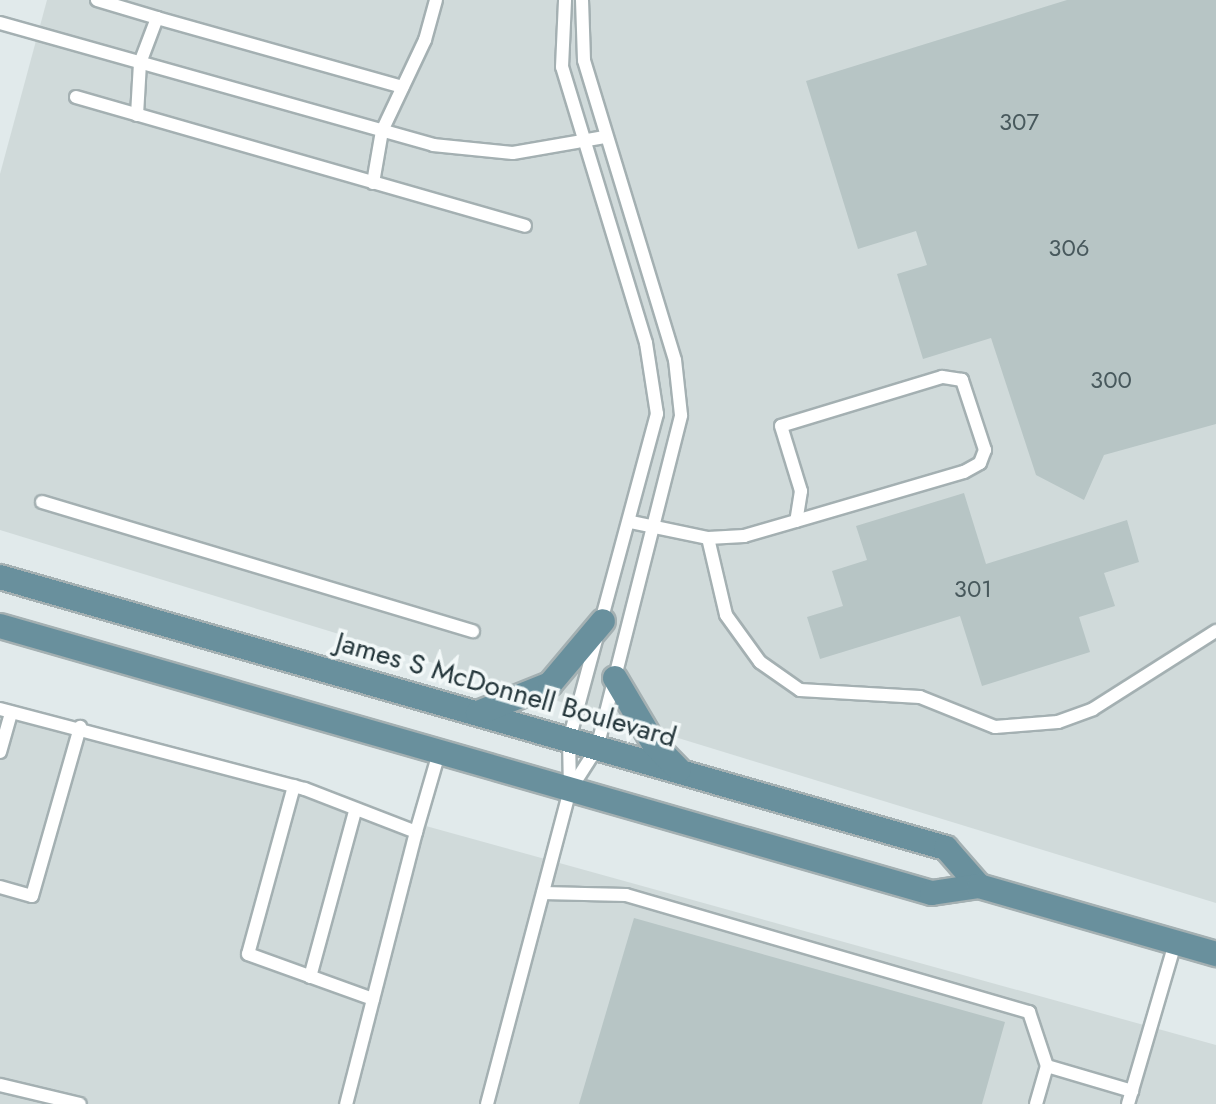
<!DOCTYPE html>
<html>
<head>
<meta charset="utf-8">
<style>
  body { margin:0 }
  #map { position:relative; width:1216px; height:1104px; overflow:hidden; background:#e1eaeb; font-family:Jost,sans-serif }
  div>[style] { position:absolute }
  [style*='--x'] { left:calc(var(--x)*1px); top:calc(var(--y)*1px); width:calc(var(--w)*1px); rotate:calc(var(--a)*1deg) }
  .built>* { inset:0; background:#d0dada }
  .building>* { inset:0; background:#b7c5c5 }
  .roads { filter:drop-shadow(2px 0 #a4b0b2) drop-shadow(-2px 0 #a4b0b2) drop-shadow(0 2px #a4b0b2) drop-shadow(0 -2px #a4b0b2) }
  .lane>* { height:12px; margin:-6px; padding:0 6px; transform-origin:6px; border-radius:6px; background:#fff }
  .primary>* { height:24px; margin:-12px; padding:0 12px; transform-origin:12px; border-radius:12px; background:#69909d }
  span { translate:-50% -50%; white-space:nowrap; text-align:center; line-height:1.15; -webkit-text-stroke:7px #f2f8f8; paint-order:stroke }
  .number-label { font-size:24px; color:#48595d }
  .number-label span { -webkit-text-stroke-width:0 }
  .street-label { font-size:28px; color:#23353a }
</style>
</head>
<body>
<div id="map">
  <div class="built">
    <i style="clip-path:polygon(47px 0,1216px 0,1216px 903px,0 530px,0 174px)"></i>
    <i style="clip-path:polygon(0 708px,1216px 1045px,1216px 1104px,0 1104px)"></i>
  </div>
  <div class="building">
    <i style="clip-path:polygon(1067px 0,1216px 0,1216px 424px,1104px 455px,1084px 500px,1036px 475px,991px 338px,923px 359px,897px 274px,927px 265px,916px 231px,858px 249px,806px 81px)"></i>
    <i style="clip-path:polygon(964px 493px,986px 564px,1127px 520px,1139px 562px,1104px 573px,1115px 606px,1079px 617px,1090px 652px,982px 686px,960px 616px,820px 659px,807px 617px,843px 606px,832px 571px,867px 560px,856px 526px)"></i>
    <i style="clip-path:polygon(634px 918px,1005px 1022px,982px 1104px,579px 1104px)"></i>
  </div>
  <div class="roads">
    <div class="lane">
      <i style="--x:97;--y:0;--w:63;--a:16.7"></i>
      <i style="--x:157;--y:18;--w:48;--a:110.7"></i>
      <i style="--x:140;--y:63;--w:52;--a:93.3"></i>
      <i style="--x:157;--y:18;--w:255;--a:15.7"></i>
      <i style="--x:0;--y:23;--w:450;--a:15.7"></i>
      <i style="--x:433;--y:145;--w:80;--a:5.7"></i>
      <i style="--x:513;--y:153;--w:93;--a:-9.9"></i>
      <i style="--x:76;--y:97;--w:467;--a:16"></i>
      <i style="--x:373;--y:183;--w:53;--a:-80.2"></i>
      <i style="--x:382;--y:131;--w:101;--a:-64.7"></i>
      <i style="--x:425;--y:40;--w:41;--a:-74.6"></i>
      <i style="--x:42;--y:502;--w:450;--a:16.7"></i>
      <i style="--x:631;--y:522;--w:79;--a:11.7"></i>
      <i style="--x:708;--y:538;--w:36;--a:-3"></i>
      <i style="--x:744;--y:536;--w:54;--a:-16.1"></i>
      <i style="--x:796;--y:521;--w:175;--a:-16.3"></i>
      <i style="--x:964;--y:472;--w:18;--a:-29"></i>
      <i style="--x:980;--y:463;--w:14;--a:-69"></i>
      <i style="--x:985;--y:450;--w:74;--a:-108.2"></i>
      <i style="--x:962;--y:380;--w:20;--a:-171"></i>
      <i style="--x:942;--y:377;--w:168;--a:163.1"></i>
      <i style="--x:781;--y:426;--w:68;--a:72.9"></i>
      <i style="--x:801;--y:491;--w:30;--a:99"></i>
      <i style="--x:708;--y:538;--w:79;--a:76.8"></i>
      <i style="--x:726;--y:615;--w:58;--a:54.1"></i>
      <i style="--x:760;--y:662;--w:49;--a:35"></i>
      <i style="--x:800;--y:690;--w:120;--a:3.3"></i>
      <i style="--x:920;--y:697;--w:81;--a:21.8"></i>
      <i style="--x:995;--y:727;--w:63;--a:-4.5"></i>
      <i style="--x:1058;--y:722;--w:37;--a:-20"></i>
      <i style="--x:1093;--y:709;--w:146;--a:-32.4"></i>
      <i style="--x:0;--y:709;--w:315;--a:14.7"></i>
      <i style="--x:305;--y:789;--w:119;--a:21.2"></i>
      <i style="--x:416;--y:832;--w:281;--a:104.4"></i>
      <i style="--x:0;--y:752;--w:41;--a:-74.2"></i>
      <i style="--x:294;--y:786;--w:174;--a:105.3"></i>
      <i style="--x:248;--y:954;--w:133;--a:19.8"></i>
      <i style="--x:570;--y:790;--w:50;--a:-57.3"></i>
      <i style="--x:597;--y:748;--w:343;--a:-75.8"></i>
      <i style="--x:681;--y:415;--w:55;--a:-96.2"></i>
      <i style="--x:675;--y:360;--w:313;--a:-106.9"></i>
      <i style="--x:584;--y:60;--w:60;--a:-91.9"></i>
      <i style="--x:416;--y:832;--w:82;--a:-73.8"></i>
      <i style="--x:0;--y:887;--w:33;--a:16"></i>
      <i style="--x:32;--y:896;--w:176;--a:-74.1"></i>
      <i style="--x:543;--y:893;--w:83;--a:1.4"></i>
      <i style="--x:626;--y:895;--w:420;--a:16.2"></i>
      <i style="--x:1029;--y:1012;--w:57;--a:71.6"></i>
      <i style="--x:1047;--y:1066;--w:89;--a:16.4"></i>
      <i style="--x:310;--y:977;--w:172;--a:-74.8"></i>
      <i style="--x:0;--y:1085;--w:82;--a:13.4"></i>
      <i style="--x:487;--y:1104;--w:325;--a:-75.2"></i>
      <i style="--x:570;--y:790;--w:50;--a:-91.1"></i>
      <i style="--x:569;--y:740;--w:338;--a:-74.9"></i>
      <i style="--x:657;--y:414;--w:72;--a:-98.8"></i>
      <i style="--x:646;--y:343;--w:288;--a:-106.9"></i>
      <i style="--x:562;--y:67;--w:67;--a:-87.4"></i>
      <i style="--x:1036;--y:1104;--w:40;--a:-74"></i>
      <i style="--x:1128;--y:1104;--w:168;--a:-73.7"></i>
    </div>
    <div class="primary">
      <i style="--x:0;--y:577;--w:984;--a:15.99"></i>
      <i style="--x:946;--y:848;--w:50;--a:49"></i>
      <i style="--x:0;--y:626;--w:969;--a:15.99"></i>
      <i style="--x:932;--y:893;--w:48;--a:-8.5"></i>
      <i style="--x:979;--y:886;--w:247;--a:16"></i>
      <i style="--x:615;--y:678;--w:77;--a:59.4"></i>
      <i style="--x:654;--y:744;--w:36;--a:46"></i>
      <i style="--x:478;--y:713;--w:78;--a:-21.9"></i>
      <i style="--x:550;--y:684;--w:82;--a:-49.9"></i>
    </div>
  </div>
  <div class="number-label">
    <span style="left:1019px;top:122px">307</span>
    <span style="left:1069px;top:248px">306</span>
    <span style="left:1111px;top:380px">300</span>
    <span style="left:973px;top:589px">301</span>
  </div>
  <div class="street-label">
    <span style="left:506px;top:690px;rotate:16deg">James S McDonnell Boulevard</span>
  </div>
</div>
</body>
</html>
